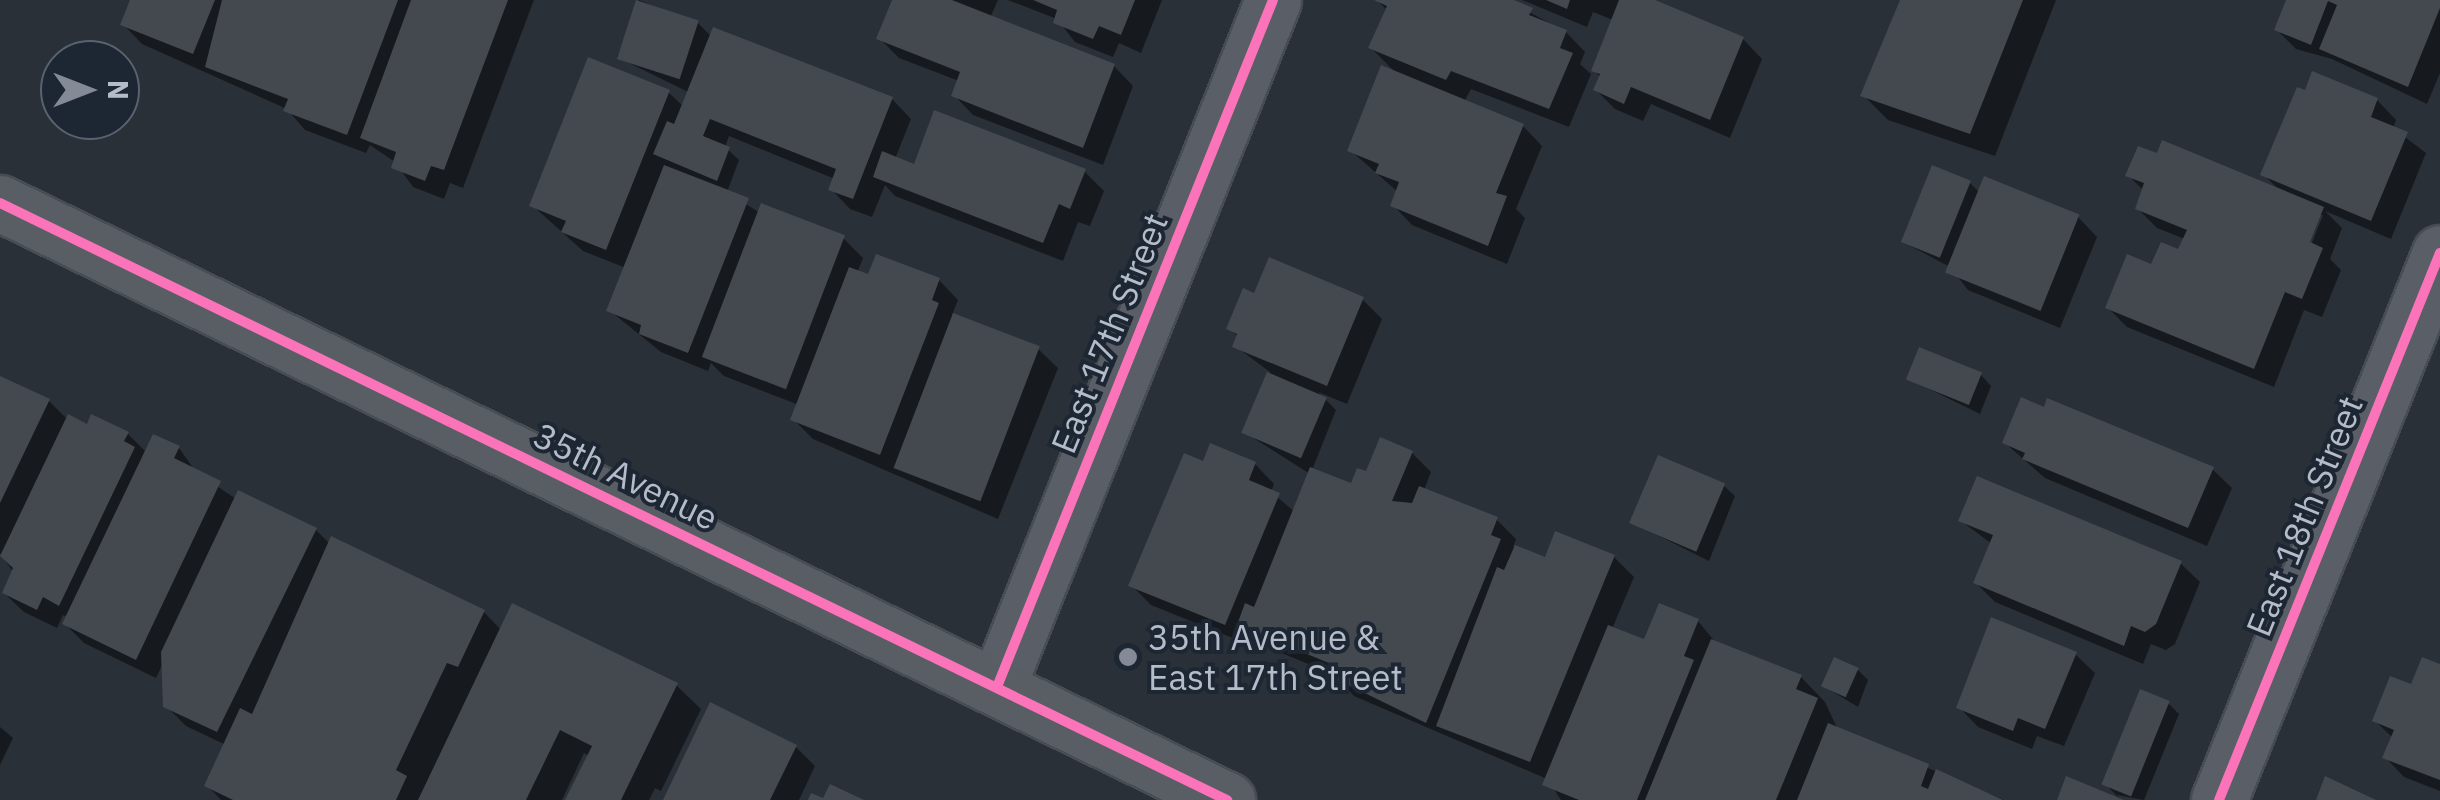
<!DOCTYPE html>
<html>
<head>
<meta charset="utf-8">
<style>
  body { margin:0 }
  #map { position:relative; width:2440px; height:800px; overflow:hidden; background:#2a3038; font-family:"IBM Plex Sans",sans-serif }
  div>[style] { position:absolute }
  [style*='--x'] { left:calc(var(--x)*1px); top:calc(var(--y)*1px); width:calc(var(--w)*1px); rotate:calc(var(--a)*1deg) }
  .shadow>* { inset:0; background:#0007 }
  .building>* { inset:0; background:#444950; transform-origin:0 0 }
  .roads { filter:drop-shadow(2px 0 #484c53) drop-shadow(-2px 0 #484c53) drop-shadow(0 2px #484c53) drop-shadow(0 -2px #484c53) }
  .minor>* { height:55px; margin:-27.5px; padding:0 27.5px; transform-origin:27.5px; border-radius:27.5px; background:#5a5e66 }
  .secondary>* { height:55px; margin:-27.5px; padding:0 27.5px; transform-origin:27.5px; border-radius:27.5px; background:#595d64 }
  .cycleway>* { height:10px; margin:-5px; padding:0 5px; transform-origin:5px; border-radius:5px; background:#fb73b8 }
  .dots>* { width:28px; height:28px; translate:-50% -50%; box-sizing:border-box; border:5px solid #1d2633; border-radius:50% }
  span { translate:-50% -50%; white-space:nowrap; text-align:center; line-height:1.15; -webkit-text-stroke:8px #1d2633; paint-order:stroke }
  .street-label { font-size:35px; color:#b4bcc9 }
  .poi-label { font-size:35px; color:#b4bcc9 }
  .left { translate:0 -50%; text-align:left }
  .north { position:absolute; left:40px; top:40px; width:100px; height:100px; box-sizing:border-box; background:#1d2633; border:2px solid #59626f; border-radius:50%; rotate:90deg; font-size:28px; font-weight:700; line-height:40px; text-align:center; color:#b4bcc9 }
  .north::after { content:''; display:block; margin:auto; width:35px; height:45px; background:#848b96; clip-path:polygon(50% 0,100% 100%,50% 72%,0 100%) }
</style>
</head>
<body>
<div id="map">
  <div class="shadow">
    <i style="clip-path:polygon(132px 0,534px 0,463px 188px,450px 183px,444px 199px,413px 187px,395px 162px,370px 145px,366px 153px,305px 130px,287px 109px,142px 44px,123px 24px)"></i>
    <i style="clip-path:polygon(639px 0,698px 23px,712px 37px,892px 99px,911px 119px,895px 159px,916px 167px,1084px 171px,1104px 191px,1090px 226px,1078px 222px,1063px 261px,895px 196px,885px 185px,872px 217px,850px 209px,831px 189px,835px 179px,729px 136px,725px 147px,739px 160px,727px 192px,760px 213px,843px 238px,863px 258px,857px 273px,939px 280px,958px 300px,952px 315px,1038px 349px,1058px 368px,998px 519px,813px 439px,793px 419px,799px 405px,724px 376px,711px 363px,708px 371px,661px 352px,609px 310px,626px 268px,583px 251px,532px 205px,668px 92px,684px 107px,690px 93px,617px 57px)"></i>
    <i style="clip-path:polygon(895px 0,998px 0,990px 18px,1114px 66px,1133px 86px,1103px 165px,973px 115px,954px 95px,959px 81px,899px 58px,879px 38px)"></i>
    <i style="clip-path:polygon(1008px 0,1162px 0,1141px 53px,1119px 43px,1113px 57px,1075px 42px,1057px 19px)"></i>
    <i style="clip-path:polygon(1377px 0,1507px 0,1566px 32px,1585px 52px,1580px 64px,1591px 74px,1569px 127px,1471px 89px,1464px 102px,1523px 126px,1542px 146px,1516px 209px,1525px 218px,1507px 264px,1412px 225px,1393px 205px,1398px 192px,1350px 150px,1398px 75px,1371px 48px,1388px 11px)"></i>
    <i style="clip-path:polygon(1522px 0,1648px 0,1743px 39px,1762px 59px,1730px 138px,1651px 104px,1643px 121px,1615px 109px,1596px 90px,1601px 78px,1594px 70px,1613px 20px,1593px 12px,1587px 27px)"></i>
    <i style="clip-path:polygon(1902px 0,2056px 0,1995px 156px,1888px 120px,1863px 95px)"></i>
    <i style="clip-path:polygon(2289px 0,2440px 0,2440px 73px,2427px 104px,2332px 59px,2296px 49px,2277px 30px)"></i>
    <i style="clip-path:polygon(evenodd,2377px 100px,2396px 120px,2393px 128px,2426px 153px,2391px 239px,2325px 211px,2342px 228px,2330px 259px,2341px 270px,2322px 317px,2304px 310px,2274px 387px,2127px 327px,2108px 308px,2180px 252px,2185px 239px,2157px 228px,2137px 208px,2144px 191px,2128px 175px,2280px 191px,2263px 174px,2377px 100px,2318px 215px,2323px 215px,2307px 255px,2303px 253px,2318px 215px)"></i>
    <i style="clip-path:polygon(1970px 183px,1980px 193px,2078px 217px,2097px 237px,2060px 328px,1968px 290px,1950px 267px,1903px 242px)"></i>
    <i style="clip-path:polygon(1255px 296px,1362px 299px,1382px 319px,1347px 404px,1318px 392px,1336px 410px,1312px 470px,1352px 486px,1412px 453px,1431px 472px,1424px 490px,1497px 520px,1516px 539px,1513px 547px,1546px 560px,1614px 557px,1634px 577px,1612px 629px,1645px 643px,1698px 621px,1716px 643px,1801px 677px,1825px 702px,1838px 730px,2004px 800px,1561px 800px,1547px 779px,1354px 696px,1335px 675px,1260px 644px,1249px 634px,1245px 643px,1151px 605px,1131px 585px,1204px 464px,1255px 464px,1274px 484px,1271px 492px,1295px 512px,1310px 474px,1244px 432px,1270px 372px,1235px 346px,1238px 337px,1229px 328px)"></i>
    <i style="clip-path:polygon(1981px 375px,1991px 386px,1980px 414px,1909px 379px)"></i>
    <i style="clip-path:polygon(0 378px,49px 401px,68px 420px,128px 434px,147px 453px,179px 448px,196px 472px,236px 499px,316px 530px,330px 544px,484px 612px,502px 631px,676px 685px,701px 709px,661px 791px,655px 788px,649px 800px,568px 800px,589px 756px,584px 753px,562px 800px,221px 800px,207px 785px,226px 745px,186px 726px,166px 706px,164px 661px,156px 678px,84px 643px,65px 624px,68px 617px,63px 615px,57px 628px,24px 612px,4px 593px,14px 573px,0 553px)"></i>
    <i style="clip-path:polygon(2005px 443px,2212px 469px,2232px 488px,2207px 546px,2045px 478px)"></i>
    <i style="clip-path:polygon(1724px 486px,1735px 496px,1709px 561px,1633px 523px)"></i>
    <i style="clip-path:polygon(1961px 521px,2180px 563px,2200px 582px,2175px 644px,2166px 650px,2151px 644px,2143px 664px,1995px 602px,1976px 583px,1992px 544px)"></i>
    <i style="clip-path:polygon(2075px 654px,2095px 673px,2064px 746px,2037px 736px,2032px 749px,1978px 727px,1959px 707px)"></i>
    <i style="clip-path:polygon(2440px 667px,2440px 791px,2404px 777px,2385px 757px,2393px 738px,2375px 721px)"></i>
    <i style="clip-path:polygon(1858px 670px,1868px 680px,1858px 707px,1825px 687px)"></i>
    <i style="clip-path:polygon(2169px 704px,2179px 714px,2144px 800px,2117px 795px,2121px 800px,2104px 783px)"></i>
    <i style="clip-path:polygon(0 727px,13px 738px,0 765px)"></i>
    <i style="clip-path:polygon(796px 747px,815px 766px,799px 800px,665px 800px)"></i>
  </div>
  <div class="building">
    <i style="clip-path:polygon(130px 0,215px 0,193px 54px,120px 25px)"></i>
    <i style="clip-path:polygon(222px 0,398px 0,347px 135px,283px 111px,288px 99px,205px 67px)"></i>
    <i style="clip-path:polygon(411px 0,508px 0,444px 170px,431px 166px,425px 181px,391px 168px,396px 152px,360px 138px)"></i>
    <i style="left:636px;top:0;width:66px;height:62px;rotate:18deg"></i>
    <i style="clip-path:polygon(892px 0,952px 0,1115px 64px,1083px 148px,951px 96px,960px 72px,876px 39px)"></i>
    <i style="clip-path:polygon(1033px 0,1135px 0,1121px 35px,1099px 26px,1093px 39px,1053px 23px,1057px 10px)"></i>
    <i style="clip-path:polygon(1374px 0,1514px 0,1533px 8px,1529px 15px,1567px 30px,1560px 48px,1573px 53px,1549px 109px,1451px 71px,1446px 80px,1368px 48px,1387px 6px)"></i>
    <i style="clip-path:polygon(1546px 0,1570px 0,1567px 9px)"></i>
    <i style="clip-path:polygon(1619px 0,1655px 0,1744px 37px,1710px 120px,1631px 87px,1624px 104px,1593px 90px,1600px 74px,1591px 71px)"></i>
    <i style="clip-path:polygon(1900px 0,2023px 0,1970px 134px,1860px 96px)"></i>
    <i style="clip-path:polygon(2286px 0,2440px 0,2440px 8px,2408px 87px,2319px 49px,2337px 5px,2328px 1px,2311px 45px,2274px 30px)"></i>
    <i style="clip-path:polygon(713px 27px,893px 97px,853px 199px,828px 190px,836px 169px,710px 119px,703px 136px,730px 147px,717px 181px,653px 154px,667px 121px,674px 124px)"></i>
    <i style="clip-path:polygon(588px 57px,670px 90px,606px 250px,561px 232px,566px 221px,529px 206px)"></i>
    <i style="clip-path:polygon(1381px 65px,1524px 124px,1496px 193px,1507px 196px,1488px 246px,1390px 206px,1399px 182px,1375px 173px,1379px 164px,1347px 151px)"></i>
    <i style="clip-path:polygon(2312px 71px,2378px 98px,2371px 117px,2408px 132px,2371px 221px,2260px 175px,2297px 87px,2305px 90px)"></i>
    <i style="clip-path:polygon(934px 110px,1086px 169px,1070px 209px,1059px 204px,1043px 243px,873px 177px,882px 151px,914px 164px)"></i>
    <i style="clip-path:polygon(2162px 140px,2324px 207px,2310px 242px,2323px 248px,2302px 299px,2285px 292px,2254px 369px,2105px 308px,2127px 254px,2151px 264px,2161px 242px,2178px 249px,2187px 230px,2135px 209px,2144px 183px,2125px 176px,2138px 146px,2157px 153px)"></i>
    <i style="clip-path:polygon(664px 165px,749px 198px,688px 353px,639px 334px,641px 325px,606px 311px)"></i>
    <i style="left:1932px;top:165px;width:42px;height:83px;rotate:22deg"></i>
    <i style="left:1984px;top:176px;width:103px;height:104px;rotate:22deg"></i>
    <i style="left:761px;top:203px;width:90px;height:165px;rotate:21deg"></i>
    <i style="clip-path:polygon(876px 254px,940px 278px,932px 300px,939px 303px,880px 455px,790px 420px,849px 267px,868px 274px)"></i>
    <i style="clip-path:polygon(1269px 257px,1364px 297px,1327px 386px,1232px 347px,1237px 334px,1226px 329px,1243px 288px,1254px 293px)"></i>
    <i style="left:953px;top:313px;width:93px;height:166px;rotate:21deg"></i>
    <i style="left:1919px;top:347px;width:68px;height:35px;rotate:22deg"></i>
    <i style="left:1267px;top:372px;width:65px;height:66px;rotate:23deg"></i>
    <i style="clip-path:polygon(0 376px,50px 399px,0 503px)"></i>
    <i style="clip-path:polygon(2021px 397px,2044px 407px,2047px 398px,2214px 467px,2188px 528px,2022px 459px,2025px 453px,2002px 443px)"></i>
    <i style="clip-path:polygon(68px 414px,87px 424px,91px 414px,129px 432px,124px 441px,135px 447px,59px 606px,43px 597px,37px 610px,2px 593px,13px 568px,0 556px)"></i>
    <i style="clip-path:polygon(153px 434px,180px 446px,174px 458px,221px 481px,136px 660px,62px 624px)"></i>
    <i style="clip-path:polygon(1380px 437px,1413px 451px,1392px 501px,1412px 503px,1419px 486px,1498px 517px,1491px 535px,1501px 539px,1426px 723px,1332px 677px,1336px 666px,1237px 625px,1245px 603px,1254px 607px,1310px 467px,1351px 483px,1357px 468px,1366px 471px)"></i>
    <i style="clip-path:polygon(1210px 443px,1256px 462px,1249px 480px,1280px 493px,1225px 625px,1128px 586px,1184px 453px,1203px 461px)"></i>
    <i style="left:1658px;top:455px;width:73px;height:74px;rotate:23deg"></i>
    <i style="clip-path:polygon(1977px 476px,2182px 561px,2156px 624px,2145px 632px,2131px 626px,2124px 646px,1973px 583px,1993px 535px,1958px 521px)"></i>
    <i style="clip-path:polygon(238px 490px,317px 528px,217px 732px,163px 707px,161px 652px)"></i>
    <i style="clip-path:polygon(1555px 531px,1615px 555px,1530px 762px,1436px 726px,1497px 567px,1504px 570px,1515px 545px,1545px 557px)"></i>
    <i style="clip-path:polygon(331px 536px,485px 610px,458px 667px,447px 663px,396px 770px,407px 776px,396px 800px,233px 800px,204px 786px,240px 708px,252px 714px)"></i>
    <i style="clip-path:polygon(512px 603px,678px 683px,621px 800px,565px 800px,592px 746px,560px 730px,526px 800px,418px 800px)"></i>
    <i style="clip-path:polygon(1659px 603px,1699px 619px,1684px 656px,1694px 660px,1637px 800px,1579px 800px,1542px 785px,1608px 625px,1644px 639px)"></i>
    <i style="clip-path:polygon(1991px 617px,2077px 652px,2045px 729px,2018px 718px,2013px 731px,1956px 708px)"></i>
    <i style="clip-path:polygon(1711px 639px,1802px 675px,1796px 689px,1818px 698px,1776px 800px,1645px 800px)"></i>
    <i style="left:1834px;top:657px;width:27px;height:32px;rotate:24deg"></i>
    <i style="clip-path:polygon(2422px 657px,2440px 664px,2440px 780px,2382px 758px,2394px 730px,2372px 721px,2390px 676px,2411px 684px)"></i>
    <i style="left:2140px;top:689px;width:32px;height:103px;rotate:22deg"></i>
    <i style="clip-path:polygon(710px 702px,797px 745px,770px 800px,663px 800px)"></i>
    <i style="clip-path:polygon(1828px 723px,1929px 764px,1921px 786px,1928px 789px,1936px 769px,2003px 800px,1797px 800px)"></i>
    <i style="clip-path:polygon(2066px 776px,2124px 800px,2057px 800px)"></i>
    <i style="clip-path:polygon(2325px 776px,2376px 800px,2316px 800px)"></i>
    <i style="clip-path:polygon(830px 784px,864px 800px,808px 800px,811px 793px,823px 798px)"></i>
  </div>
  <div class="roads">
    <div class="minor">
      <i style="--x:997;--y:687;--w:740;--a:-68.11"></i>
      <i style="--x:2219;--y:800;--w:590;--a:-68"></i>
    </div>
    <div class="secondary">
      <i style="--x:0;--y:203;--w:1365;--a:25.95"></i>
    </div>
  </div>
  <div class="cycleway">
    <i style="--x:0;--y:203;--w:1365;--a:25.95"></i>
    <i style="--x:997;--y:687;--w:740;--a:-68.11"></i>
    <i style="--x:2219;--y:800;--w:590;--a:-68"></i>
  </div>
  <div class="dots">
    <i style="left:1128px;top:657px;background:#848b96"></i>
  </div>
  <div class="street-label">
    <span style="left:1109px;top:333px;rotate:-68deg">East 17th Street</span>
    <span style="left:626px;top:476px;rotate:26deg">35th Avenue</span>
    <span style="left:2304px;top:516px;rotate:-68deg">East 18th Street</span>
  </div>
  <div class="poi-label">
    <span class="left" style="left:1148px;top:657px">35th Avenue &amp;<br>East 17th Street</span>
  </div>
  <div class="north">N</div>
</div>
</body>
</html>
